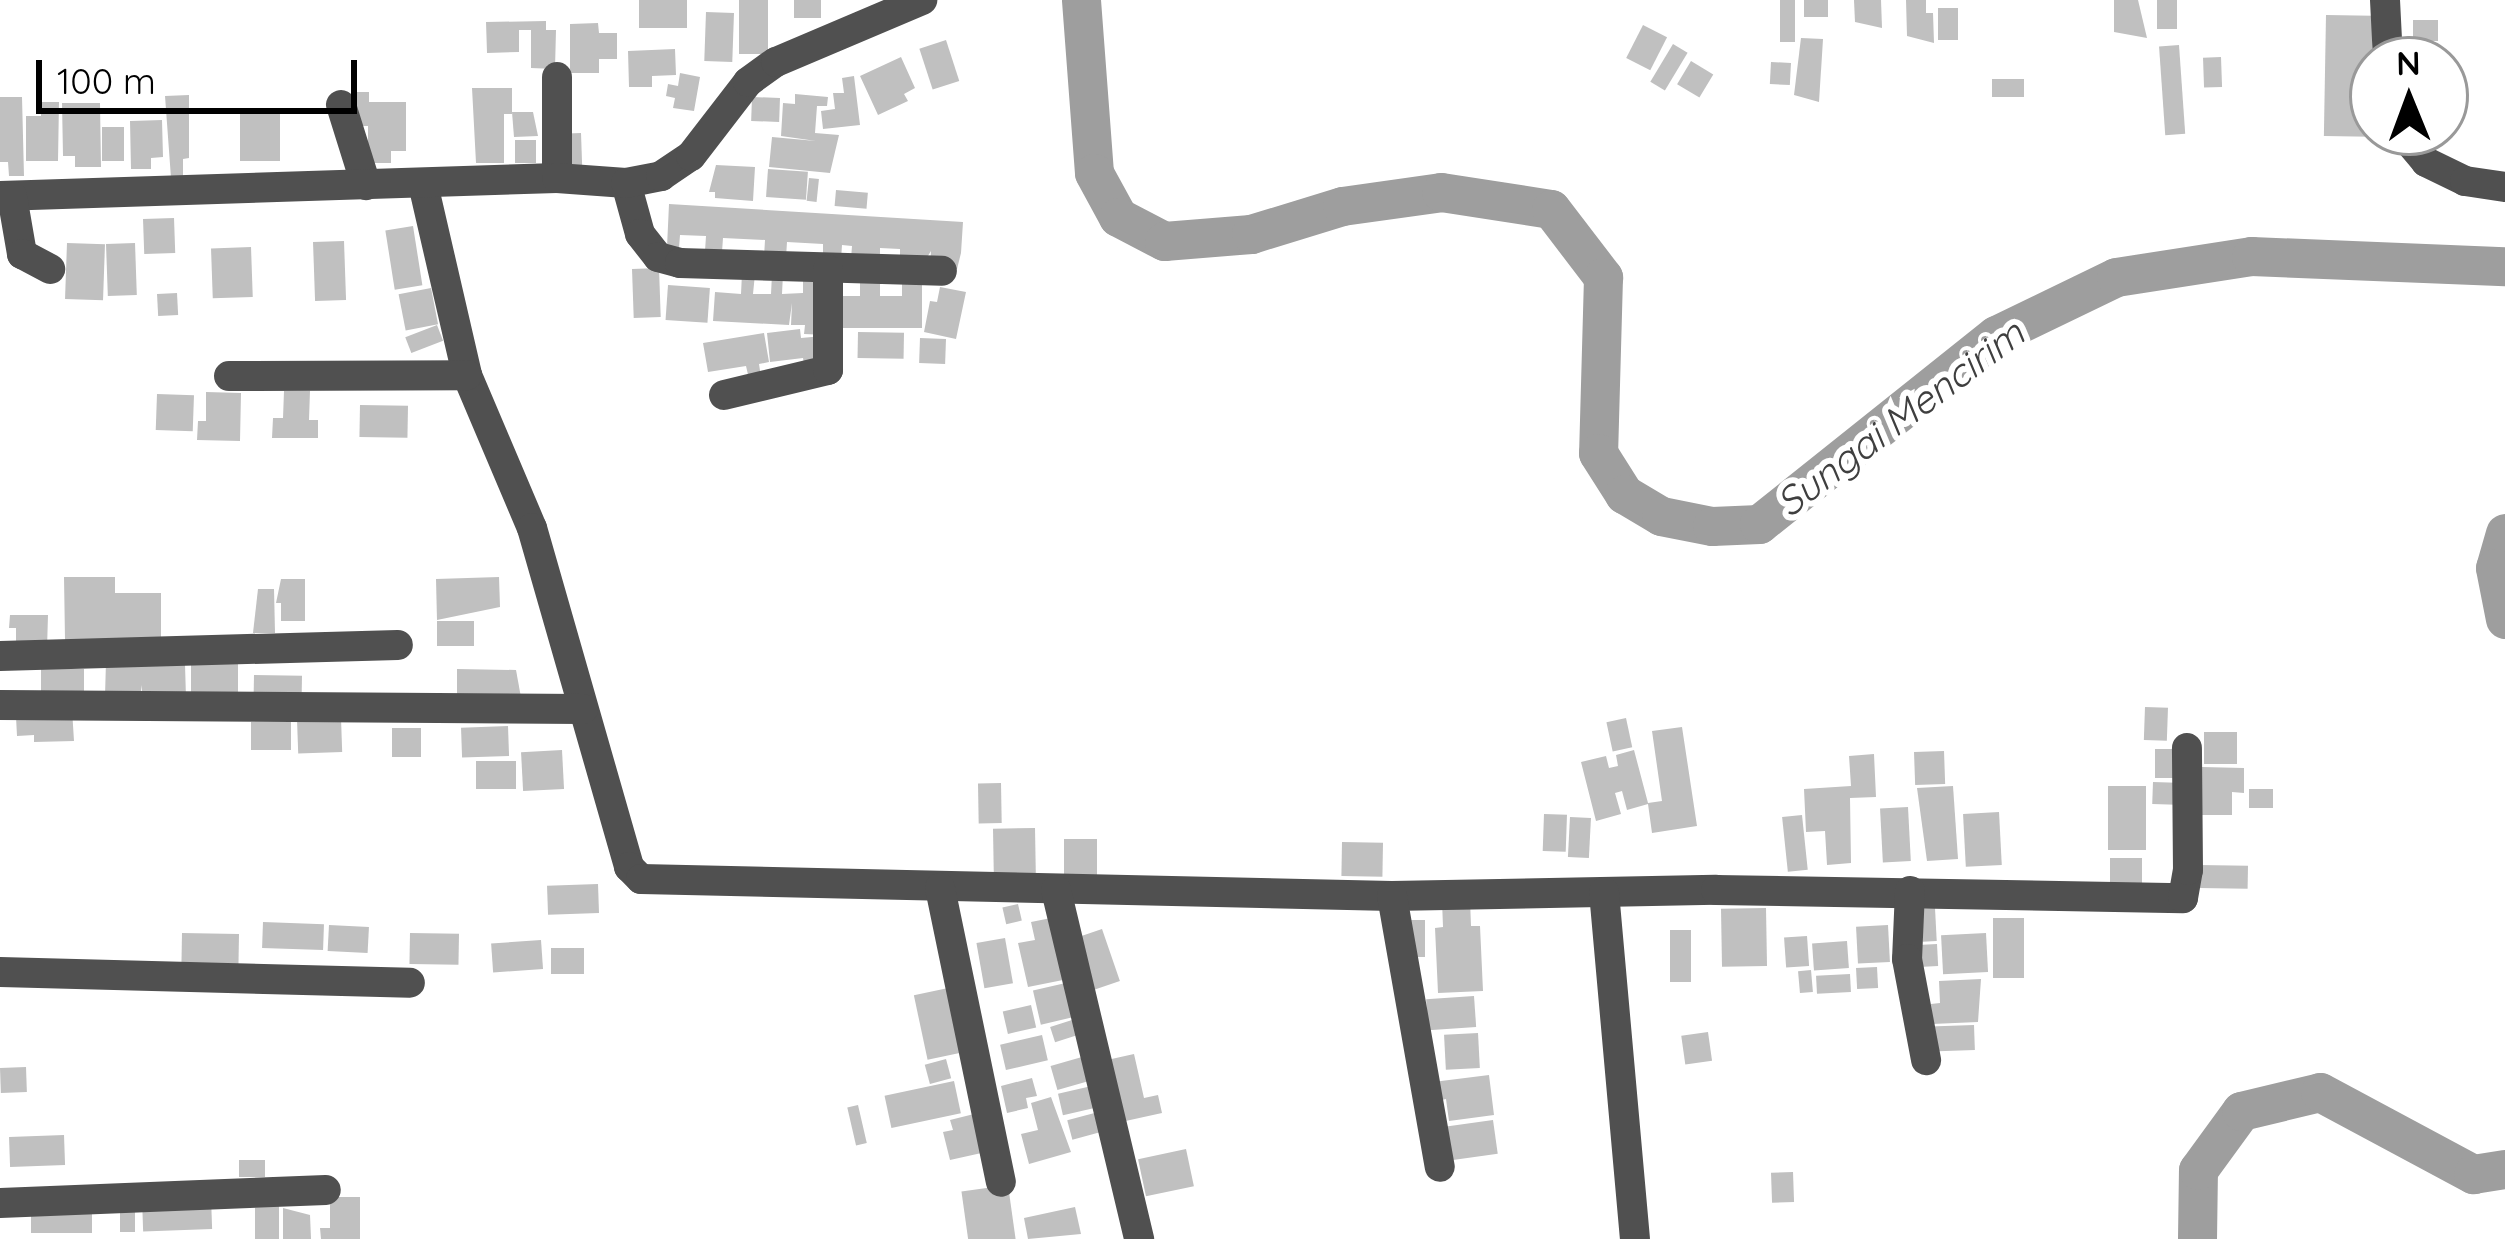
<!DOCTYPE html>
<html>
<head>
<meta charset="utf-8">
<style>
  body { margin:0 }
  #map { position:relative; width:2505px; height:1239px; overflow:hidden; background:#fff; font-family:Quicksand,sans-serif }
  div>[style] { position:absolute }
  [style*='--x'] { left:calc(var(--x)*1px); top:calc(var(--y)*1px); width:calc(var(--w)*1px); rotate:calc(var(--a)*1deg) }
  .river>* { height:39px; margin:-19.5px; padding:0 19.5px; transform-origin:19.5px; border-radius:19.5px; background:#9e9e9e }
  .building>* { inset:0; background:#c0c0c0; transform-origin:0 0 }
  .minor>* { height:30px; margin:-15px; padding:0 15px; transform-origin:15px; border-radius:15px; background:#505050 }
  span { translate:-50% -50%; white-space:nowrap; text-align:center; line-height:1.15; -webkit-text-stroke:12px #fff; paint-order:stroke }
  .water-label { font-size:39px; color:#3f3f3f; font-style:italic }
  .north { position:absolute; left:2349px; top:36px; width:120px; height:120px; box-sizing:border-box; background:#fff; border:3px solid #999; border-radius:50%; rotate:359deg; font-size:33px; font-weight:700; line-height:48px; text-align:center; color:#000 }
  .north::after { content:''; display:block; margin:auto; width:42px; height:54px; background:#000; clip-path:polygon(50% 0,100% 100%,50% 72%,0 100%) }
  .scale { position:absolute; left:36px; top:60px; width:321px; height:54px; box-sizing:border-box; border:6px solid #000; border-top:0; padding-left:15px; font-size:36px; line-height:42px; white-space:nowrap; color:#000; -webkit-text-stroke:9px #fff; paint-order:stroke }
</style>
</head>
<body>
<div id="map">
  <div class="river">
    <i style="--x:1081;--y:0;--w:173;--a:85.7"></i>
    <i style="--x:1094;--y:173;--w:50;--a:61.4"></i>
    <i style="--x:1118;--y:217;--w:52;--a:27.6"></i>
    <i style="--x:1164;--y:241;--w:87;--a:-4.6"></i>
    <i style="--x:1251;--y:234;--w:95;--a:-17.1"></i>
    <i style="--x:1342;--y:206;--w:100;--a:-8"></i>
    <i style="--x:1441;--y:192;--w:111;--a:8.8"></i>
    <i style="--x:1551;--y:209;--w:86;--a:52.6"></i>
    <i style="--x:1603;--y:277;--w:176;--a:91.6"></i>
    <i style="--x:1598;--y:453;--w:49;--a:57.6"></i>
    <i style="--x:1624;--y:494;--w:43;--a:30.7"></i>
    <i style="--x:1661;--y:516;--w:52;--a:11.1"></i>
    <i style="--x:1712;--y:526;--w:47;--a:-2.4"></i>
    <i style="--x:1759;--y:524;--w:303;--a:-38.6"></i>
    <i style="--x:1996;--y:335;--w:133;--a:-25.8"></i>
    <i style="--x:2116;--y:277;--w:137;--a:-8.8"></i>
    <i style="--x:2251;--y:256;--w:254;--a:2.3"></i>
    <i style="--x:2505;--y:533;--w:36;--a:106"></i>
    <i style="--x:2495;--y:568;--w:52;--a:78.9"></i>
    <i style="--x:2197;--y:1239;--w:69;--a:-89.2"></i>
    <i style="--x:2198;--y:1170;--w:73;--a:-53.9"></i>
    <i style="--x:2241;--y:1111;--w:81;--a:-13.5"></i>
    <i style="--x:2320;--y:1092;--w:174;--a:28.2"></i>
    <i style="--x:2473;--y:1174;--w:32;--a:-9"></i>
  </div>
  <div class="building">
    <i style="left:639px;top:0;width:48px;height:28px"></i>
    <i style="left:739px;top:0;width:29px;height:54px"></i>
    <i style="left:794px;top:0;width:27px;height:18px"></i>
    <i style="left:1780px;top:0;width:15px;height:42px"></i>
    <i style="left:1804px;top:0;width:24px;height:17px"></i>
    <i style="clip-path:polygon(1854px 0,1881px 0,1882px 28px,1855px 22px)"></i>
    <i style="clip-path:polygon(1906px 0,1926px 0,1926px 13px,1933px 13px,1934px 43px,1907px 36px)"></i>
    <i style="clip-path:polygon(2114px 0,2138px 0,2147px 38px,2114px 32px)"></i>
    <i style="left:2157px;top:0;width:20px;height:29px"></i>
    <i style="left:1938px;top:8px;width:20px;height:32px"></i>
    <i style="left:706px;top:12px;width:28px;height:49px;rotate:2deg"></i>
    <i style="left:2326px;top:15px;width:47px;height:121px;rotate:1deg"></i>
    <i style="left:2413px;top:20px;width:25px;height:21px"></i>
    <i style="clip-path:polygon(546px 21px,546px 30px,556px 30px,555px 69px,531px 68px,531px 30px,519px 30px,519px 52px,487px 53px,486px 22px)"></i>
    <i style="clip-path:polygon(598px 23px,599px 33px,617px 33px,617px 59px,599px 59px,599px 73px,570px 73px,570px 24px)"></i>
    <i style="left:1643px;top:25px;width:27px;height:37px;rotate:27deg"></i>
    <i style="clip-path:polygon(1801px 38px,1823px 39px,1819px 102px,1794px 95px)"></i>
    <i style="left:946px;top:40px;width:43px;height:28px;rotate:72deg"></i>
    <i style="left:1673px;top:44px;width:17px;height:44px;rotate:31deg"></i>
    <i style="left:2179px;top:45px;width:89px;height:20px;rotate:86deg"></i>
    <i style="clip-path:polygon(675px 49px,676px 75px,652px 76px,652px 87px,629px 87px,628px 51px)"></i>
    <i style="clip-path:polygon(901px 57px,915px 88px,904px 94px,908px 101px,878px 115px,860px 76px)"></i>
    <i style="left:2221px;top:57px;width:30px;height:18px;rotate:88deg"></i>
    <i style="left:1691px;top:61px;width:26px;height:27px;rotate:31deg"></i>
    <i style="left:1771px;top:62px;width:20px;height:22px;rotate:3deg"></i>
    <i style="clip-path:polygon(680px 73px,700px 77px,694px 111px,673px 108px,675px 98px,666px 96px,668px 84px,678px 86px)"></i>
    <i style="clip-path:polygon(854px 76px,860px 125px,823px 129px,821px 111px,835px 109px,833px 93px,844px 93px,842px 78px)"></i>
    <i style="left:1992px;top:79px;width:32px;height:18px"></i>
    <i style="clip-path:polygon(472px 88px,512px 88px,512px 114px,504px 114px,504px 163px,476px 163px)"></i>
    <i style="clip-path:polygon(352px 92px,369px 92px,369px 102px,406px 102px,406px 151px,391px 151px,391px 163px,368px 163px,368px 126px,356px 126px)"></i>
    <i style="clip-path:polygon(795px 94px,828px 97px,827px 106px,817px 106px,815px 133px,839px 135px,830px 173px,769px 167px,772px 137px,816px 141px,781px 136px,783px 103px,795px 104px)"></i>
    <i style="clip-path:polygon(189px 95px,189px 158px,183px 159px,183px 178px,171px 178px,165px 96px)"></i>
    <i style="clip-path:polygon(0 97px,22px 97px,24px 176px,9px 176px,8px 162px,0 162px)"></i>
    <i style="left:752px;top:97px;width:28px;height:24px;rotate:2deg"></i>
    <i style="clip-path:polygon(41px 102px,59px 102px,58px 161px,26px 161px,26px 116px,41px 116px)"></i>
    <i style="clip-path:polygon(62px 103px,100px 103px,101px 167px,75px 167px,75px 156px,63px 156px)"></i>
    <i style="left:240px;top:110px;width:40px;height:51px"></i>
    <i style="clip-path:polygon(512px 112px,533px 112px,538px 136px,514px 137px)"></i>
    <i style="clip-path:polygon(162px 120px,163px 157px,151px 158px,151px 169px,131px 169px,130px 121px)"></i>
    <i style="left:102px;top:127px;width:22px;height:34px"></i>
    <i style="left:581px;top:133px;width:35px;height:21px;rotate:88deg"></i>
    <i style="left:515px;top:140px;width:21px;height:23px"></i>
    <i style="clip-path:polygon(716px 165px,755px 167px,753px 201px,715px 198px,715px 192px,709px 192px)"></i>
    <i style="left:768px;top:169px;width:40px;height:28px;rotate:4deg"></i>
    <i style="left:809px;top:178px;width:10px;height:23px;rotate:6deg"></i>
    <i style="left:836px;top:190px;width:32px;height:16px;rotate:5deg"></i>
    <i style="clip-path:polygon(669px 204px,963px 222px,961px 253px,957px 269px,930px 267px,931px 251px,926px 259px,900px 265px,900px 249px,880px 248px,880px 261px,851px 259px,852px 246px,842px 245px,841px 260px,823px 259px,823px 244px,787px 242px,786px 258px,764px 257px,765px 240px,723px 238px,722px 252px,705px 251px,706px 236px,680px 235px,679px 248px,667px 247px)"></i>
    <i style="left:174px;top:218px;width:35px;height:31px;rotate:88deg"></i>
    <i style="left:413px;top:226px;width:60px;height:28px;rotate:81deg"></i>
    <i style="left:344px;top:241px;width:59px;height:31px;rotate:88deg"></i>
    <i style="left:67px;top:243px;width:38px;height:56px;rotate:2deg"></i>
    <i style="left:135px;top:243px;width:52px;height:29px;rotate:88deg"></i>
    <i style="left:251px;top:247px;width:50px;height:40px;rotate:88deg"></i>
    <i style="left:659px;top:268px;width:49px;height:27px;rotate:88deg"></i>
    <i style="clip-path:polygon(742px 273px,755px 274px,753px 294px,771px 294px,772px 274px,783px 274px,782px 294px,803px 293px,803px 273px,818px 274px,827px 335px,804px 334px,805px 325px,791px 325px,792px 303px,789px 325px,713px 321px,715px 292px,741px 294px)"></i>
    <i style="clip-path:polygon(880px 280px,880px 296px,902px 296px,902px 280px,922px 280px,922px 328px,839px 328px,840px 296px,860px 296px,860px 281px)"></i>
    <i style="left:668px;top:285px;width:42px;height:35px;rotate:4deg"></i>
    <i style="clip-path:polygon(940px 287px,966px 292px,956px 339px,924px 332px,930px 301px,937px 302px)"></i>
    <i style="left:431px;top:288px;width:37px;height:33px;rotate:79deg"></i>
    <i style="left:177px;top:293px;width:22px;height:20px;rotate:87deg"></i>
    <i style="left:437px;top:325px;width:17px;height:34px;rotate:69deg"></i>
    <i style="clip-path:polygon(800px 329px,801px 338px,823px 336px,823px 369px,805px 371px,803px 358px,770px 362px,767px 333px)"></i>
    <i style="left:858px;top:332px;width:46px;height:26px;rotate:1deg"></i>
    <i style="clip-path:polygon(764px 333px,769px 362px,759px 364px,761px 377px,749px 379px,746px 366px,708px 372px,703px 343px)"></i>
    <i style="left:920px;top:338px;width:26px;height:25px;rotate:2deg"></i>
    <i style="clip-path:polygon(284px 391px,310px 391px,309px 420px,318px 420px,318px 438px,272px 438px,273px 418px,283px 418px)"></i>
    <i style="clip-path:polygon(206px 392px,241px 393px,240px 441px,197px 440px,198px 421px,206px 421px)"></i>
    <i style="left:157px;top:394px;width:37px;height:36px;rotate:2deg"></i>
    <i style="left:360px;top:405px;width:48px;height:32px;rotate:1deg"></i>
    <i style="clip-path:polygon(64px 577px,115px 577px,115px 593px,161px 593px,161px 640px,65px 640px)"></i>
    <i style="clip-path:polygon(499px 577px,500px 607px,437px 620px,436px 579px)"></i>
    <i style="clip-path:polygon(281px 579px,305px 579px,305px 621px,281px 621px,281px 603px,276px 603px)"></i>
    <i style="clip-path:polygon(258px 589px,274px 589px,275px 633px,253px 633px)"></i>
    <i style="clip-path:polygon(10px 615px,48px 615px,47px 649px,16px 649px,16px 628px,9px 628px)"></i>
    <i style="left:474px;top:621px;width:25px;height:37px;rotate:90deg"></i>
    <i style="clip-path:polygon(106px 661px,185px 664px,186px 698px,142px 698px,142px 685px,140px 697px,105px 696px)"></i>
    <i style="left:191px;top:663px;width:47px;height:36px"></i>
    <i style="left:41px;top:669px;width:43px;height:31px"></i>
    <i style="clip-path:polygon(457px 669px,516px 670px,522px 703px,457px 695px)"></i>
    <i style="left:254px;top:675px;width:48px;height:23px;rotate:1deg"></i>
    <i style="left:2145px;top:707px;width:23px;height:33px;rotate:2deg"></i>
    <i style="clip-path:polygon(72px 709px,74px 741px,34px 742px,34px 735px,17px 736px,16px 717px)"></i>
    <i style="left:341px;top:718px;width:34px;height:44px;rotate:88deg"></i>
    <i style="left:1626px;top:718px;width:30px;height:20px;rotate:78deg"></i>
    <i style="left:251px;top:722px;width:40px;height:28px"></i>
    <i style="left:508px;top:726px;width:30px;height:47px;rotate:88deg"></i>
    <i style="clip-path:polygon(1682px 727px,1697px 826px,1652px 833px,1648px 804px,1627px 810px,1622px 791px,1615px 793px,1621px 814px,1596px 821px,1581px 762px,1606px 756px,1609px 768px,1618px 766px,1616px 755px,1634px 750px,1648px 803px,1662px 801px,1652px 731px)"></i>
    <i style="left:392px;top:728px;width:29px;height:29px"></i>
    <i style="left:2204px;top:732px;width:33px;height:32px"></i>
    <i style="left:2155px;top:749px;width:21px;height:29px"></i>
    <i style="left:562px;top:750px;width:39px;height:41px;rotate:87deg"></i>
    <i style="left:1944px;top:751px;width:33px;height:30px;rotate:88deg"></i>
    <i style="clip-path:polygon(1874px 754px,1876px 797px,1850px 798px,1851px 863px,1827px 865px,1825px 831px,1806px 832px,1804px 789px,1851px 786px,1849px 756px)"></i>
    <i style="left:516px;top:761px;width:28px;height:40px;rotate:90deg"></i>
    <i style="clip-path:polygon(2202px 767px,2244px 768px,2244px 793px,2232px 792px,2232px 815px,2201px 815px)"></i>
    <i style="left:2153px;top:782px;width:24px;height:22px;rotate:2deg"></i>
    <i style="left:1001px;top:783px;width:40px;height:23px;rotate:89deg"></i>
    <i style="clip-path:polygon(1953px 786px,1958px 859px,1927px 861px,1917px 788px)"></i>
    <i style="left:2108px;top:786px;width:38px;height:64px"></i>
    <i style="left:2249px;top:789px;width:24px;height:19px"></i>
    <i style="left:1908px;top:807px;width:54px;height:28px;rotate:87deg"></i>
    <i style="left:1999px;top:812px;width:53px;height:36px;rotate:87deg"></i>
    <i style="left:1544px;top:814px;width:23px;height:37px;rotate:2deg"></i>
    <i style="left:1802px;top:815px;width:55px;height:20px;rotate:84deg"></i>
    <i style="left:1570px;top:817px;width:21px;height:40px;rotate:3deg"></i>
    <i style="left:1035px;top:828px;width:45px;height:42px;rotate:89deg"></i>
    <i style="left:1064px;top:839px;width:33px;height:39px"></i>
    <i style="left:1342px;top:842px;width:41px;height:34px;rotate:1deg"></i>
    <i style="left:2110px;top:858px;width:32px;height:26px"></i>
    <i style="left:2199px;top:865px;width:49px;height:23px;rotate:1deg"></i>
    <i style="left:598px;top:884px;width:29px;height:51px;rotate:88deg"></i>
    <i style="clip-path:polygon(1470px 900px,1471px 926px,1480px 926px,1483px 991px,1438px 993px,1435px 928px,1443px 927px,1442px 901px)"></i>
    <i style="left:1018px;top:904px;width:17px;height:16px;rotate:77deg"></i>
    <i style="left:1766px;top:908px;width:58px;height:45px;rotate:89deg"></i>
    <i style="left:1935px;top:908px;width:33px;height:14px;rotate:87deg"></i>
    <i style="clip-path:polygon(1056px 917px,1068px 979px,1028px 987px,1018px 943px,1035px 940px,1031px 922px)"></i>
    <i style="left:1993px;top:918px;width:31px;height:60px"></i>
    <i style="left:1409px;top:920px;width:16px;height:37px"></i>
    <i style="left:263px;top:922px;width:61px;height:26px;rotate:2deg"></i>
    <i style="left:329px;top:925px;width:40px;height:26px;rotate:3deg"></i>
    <i style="left:1888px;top:925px;width:37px;height:32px;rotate:87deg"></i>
    <i style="left:1102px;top:929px;width:55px;height:28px;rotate:71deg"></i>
    <i style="left:1670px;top:930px;width:21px;height:52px"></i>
    <i style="left:182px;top:933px;width:57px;height:32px;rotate:1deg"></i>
    <i style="left:410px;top:933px;width:49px;height:31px;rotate:1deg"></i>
    <i style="left:1986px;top:933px;width:39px;height:45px;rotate:87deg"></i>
    <i style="left:1807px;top:936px;width:30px;height:23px;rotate:86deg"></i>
    <i style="left:1005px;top:938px;width:46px;height:29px;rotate:80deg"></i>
    <i style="left:541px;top:940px;width:29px;height:50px;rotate:86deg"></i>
    <i style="left:1847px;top:941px;width:27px;height:35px;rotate:86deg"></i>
    <i style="left:1937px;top:944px;width:22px;height:24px;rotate:87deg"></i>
    <i style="left:551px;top:948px;width:33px;height:26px"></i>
    <i style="left:1877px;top:967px;width:21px;height:21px;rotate:87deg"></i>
    <i style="left:1811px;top:970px;width:22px;height:13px;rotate:85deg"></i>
    <i style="left:1850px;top:974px;width:18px;height:34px;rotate:87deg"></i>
    <i style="clip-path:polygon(1981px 979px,1978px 1022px,1932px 1024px,1931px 1004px,1940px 1003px,1939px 981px)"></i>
    <i style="left:1070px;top:982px;width:35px;height:38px;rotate:77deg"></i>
    <i style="left:953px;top:987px;width:66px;height:40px;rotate:78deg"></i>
    <i style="left:1474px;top:996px;width:31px;height:48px;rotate:86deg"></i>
    <i style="left:1031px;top:1005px;width:23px;height:29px;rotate:77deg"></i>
    <i style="left:1072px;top:1020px;width:16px;height:23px;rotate:72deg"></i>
    <i style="left:1974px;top:1025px;width:25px;height:44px;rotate:88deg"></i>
    <i style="left:1708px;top:1032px;width:29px;height:27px;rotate:82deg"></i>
    <i style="left:1478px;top:1033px;width:35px;height:34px;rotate:87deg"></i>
    <i style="left:1042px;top:1035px;width:26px;height:43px;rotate:77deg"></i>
    <i style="clip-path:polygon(1134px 1054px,1144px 1098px,1158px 1095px,1162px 1113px,1121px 1122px,1107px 1060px)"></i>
    <i style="left:1089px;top:1055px;width:25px;height:40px;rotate:74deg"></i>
    <i style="left:946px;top:1059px;width:20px;height:22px;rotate:75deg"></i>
    <i style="left:26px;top:1067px;width:25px;height:26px;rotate:88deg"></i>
    <i style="clip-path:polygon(1489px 1075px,1494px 1115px,1449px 1121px,1446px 1099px,1436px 1101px,1433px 1082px)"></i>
    <i style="clip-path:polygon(1032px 1078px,1037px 1096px,1026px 1098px,1028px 1108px,1007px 1113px,1001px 1086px)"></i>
    <i style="left:954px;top:1081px;width:33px;height:71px;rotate:78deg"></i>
    <i style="left:1096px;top:1085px;width:22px;height:39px;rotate:77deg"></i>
    <i style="clip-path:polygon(1051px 1097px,1071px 1152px,1029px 1164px,1021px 1134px,1038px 1130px,1031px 1103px)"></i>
    <i style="left:858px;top:1105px;width:39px;height:11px;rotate:77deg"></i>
    <i style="clip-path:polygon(986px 1111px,995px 1150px,950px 1160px,943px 1132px,953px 1130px,950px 1120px)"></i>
    <i style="left:1102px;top:1111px;width:20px;height:36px;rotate:75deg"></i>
    <i style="left:1493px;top:1120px;width:34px;height:47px;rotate:82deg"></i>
    <i style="left:64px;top:1135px;width:30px;height:55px;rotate:88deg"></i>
    <i style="left:1186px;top:1149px;width:38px;height:49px;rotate:78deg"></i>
    <i style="left:239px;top:1160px;width:26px;height:17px"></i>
    <i style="left:1793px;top:1172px;width:30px;height:22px;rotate:88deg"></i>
    <i style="left:1008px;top:1185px;width:55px;height:47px;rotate:82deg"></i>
    <i style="left:211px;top:1197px;width:32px;height:69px;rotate:88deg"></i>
    <i style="clip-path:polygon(330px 1197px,360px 1197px,360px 1239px,321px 1239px,320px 1228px,330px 1228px)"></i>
    <i style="left:92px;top:1202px;width:31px;height:61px;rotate:90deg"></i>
    <i style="left:255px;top:1205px;width:24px;height:34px"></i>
    <i style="clip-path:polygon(1075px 1207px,1081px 1234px,1028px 1239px,1024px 1218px)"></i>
    <i style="left:120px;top:1208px;width:15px;height:24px"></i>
    <i style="clip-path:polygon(283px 1208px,310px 1215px,311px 1239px,283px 1239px)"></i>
  </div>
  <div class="minor">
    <i style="--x:2385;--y:0;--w:60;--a:87.1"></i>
    <i style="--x:557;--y:77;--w:101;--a:90"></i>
    <i style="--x:341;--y:105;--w:84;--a:72.6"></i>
    <i style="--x:2401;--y:132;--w:39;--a:50"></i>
    <i style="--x:2426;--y:162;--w:43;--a:26"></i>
    <i style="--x:2465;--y:181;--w:40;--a:8.5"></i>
    <i style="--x:626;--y:183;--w:53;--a:74.6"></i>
    <i style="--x:640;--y:234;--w:29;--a:52"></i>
    <i style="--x:658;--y:257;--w:23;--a:15"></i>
    <i style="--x:680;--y:263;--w:262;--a:1.7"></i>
    <i style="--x:423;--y:184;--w:196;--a:77"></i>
    <i style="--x:467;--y:375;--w:166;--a:67"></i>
    <i style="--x:532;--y:528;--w:353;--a:74"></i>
    <i style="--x:629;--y:867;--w:17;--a:45"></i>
    <i style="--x:641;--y:879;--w:751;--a:1.3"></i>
    <i style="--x:1392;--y:896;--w:324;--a:-1.1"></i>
    <i style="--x:1716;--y:890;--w:467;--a:1"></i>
    <i style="--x:2183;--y:898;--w:28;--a:-80"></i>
    <i style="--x:2188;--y:870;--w:122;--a:-90.5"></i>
    <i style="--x:0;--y:196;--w:557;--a:-1.85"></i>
    <i style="--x:557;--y:178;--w:69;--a:4.1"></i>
    <i style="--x:626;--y:183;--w:36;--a:-11"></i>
    <i style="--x:661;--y:176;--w:36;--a:-34"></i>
    <i style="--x:691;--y:156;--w:93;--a:-52.4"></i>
    <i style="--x:748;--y:82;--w:34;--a:-36"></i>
    <i style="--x:776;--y:62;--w:159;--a:-23"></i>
    <i style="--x:12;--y:196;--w:59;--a:80.2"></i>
    <i style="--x:22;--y:254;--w:32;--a:28"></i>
    <i style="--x:229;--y:376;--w:238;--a:-0.2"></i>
    <i style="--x:724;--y:395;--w:107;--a:-13.5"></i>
    <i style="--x:828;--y:370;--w:100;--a:-90"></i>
    <i style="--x:0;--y:656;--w:398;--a:-1.6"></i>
    <i style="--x:0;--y:705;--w:583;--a:0.39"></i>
    <i style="--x:940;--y:888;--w:300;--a:78.3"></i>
    <i style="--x:1056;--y:890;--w:359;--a:76.6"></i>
    <i style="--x:1910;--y:891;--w:68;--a:92.5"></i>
    <i style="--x:1907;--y:959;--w:103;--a:79.3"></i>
    <i style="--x:1604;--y:892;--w:348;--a:84.9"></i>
    <i style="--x:1392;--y:896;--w:275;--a:80"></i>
    <i style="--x:0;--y:972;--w:410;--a:1.5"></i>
    <i style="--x:0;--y:1203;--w:326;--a:-2.3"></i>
  </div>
  <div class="water-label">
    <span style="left:1900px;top:418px;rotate:-37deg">Sungai Mencirim</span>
  </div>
  <div class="north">N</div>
  <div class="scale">100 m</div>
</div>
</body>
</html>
